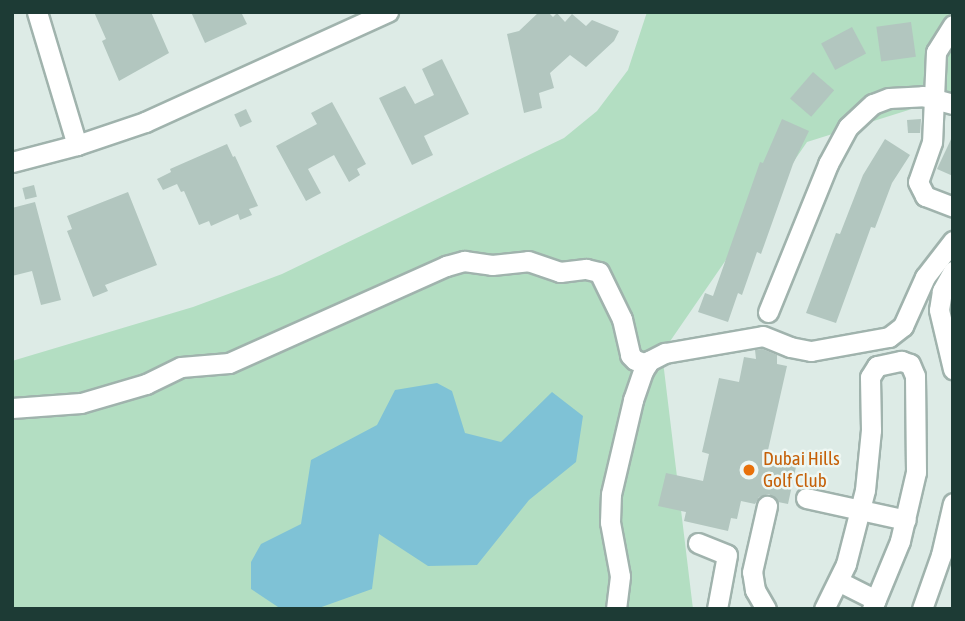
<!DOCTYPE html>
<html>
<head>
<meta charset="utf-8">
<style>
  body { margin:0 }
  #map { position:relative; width:965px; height:621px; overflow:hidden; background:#ddebe6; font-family:"Asap Condensed",sans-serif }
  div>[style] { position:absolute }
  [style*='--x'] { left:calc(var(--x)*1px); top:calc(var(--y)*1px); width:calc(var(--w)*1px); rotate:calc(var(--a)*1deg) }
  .green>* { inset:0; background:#b3dec2 }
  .water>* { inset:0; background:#7fc2d6 }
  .building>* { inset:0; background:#b2c6bf; transform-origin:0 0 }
  .roads { filter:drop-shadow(2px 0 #a0b3ad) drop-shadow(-2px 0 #a0b3ad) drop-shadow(0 2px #a0b3ad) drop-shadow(0 -2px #a0b3ad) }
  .minor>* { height:19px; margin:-9.5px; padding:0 9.5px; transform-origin:9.5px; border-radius:9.5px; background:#fff }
  .dots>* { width:19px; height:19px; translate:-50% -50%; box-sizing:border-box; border:4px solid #eef7f3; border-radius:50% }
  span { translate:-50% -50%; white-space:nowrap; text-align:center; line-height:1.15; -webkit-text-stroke:5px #eef7f3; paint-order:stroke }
  .food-label { font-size:19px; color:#c56008 }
  .left { translate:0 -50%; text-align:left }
  .frame { position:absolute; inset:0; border:14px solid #1d3b35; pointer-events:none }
</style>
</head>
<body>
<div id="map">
  <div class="green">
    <i style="clip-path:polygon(647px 12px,953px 12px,953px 96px,807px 142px,662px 353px,693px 609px,12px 609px,12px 361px,193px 307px,282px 274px,564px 138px,597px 111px,628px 70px)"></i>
  </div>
  <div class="water">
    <i style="clip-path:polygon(437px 383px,452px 391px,465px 433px,501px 442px,552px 392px,583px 416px,576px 462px,529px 500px,477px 565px,428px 566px,379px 534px,372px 589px,316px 609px,281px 609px,251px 589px,251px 562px,261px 544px,301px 524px,311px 460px,377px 425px,395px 390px)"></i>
  </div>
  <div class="building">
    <i style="clip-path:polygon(94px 12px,151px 12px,169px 53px,119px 81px,102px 41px,106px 39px)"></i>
    <i style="clip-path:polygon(191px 12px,241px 12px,247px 24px,205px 43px)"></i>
    <i style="clip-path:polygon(539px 12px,548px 12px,553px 17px,557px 13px,565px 22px,572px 14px,586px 26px,592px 20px,619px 31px,614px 41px,586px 67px,570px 55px,550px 73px,554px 88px,539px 93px,542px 108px,524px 113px,507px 34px,519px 31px)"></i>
    <i style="left:911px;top:22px;width:35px;height:35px;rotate:82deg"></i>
    <i style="left:852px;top:27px;width:30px;height:35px;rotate:62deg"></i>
    <i style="clip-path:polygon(442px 59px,469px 114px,424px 136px,433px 155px,412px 165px,379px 98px,405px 86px,415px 104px,434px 95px,422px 69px)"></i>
    <i style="left:813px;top:72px;width:28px;height:35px;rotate:41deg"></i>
    <i style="clip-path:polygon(332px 102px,366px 164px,357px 169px,360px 175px,349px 182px,334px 155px,308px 169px,321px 193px,306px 201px,276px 146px,317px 124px,311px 113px)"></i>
    <i style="left:246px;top:109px;width:14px;height:13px;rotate:65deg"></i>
    <i style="clip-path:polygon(782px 119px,809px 131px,793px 164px,761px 254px,757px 252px,742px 295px,738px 293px,728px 322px,698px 312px,705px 293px,713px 296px,760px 162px,763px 163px)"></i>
    <i style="clip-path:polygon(921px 119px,920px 133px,908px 133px,907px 120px)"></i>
    <i style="clip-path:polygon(953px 135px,953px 176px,937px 169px)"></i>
    <i style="clip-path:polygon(885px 139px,910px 155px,892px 183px,875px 228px,871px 227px,836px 323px,806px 313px,836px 233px,840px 234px,863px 175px)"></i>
    <i style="clip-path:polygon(227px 144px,233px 157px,235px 156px,258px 206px,249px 209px,252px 215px,240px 220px,238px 214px,211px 226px,209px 221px,199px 225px,184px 191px,181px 192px,177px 184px,163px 190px,157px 179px,171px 172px,170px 169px)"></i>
    <i style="left:34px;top:185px;width:12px;height:12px;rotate:76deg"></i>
    <i style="clip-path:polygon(128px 192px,157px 265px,105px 285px,108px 291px,93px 297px,67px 231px,72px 229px,67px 216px)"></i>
    <i style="clip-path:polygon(35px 202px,61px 300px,41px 305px,32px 271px,12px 276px,12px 208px)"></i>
    <i style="clip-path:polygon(762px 349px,777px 355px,777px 364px,787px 366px,766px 459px,796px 467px,788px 504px,778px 502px,769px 494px,759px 497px,755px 504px,741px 501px,737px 519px,731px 518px,728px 531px,684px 521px,686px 512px,658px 506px,666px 473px,703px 481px,709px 454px,702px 452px,719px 378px,739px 382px,744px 357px,756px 359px,755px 350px)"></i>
  </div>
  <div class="roads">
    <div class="minor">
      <i style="--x:37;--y:12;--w:139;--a:73.3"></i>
      <i style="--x:953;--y:25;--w:32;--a:122"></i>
      <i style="--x:936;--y:52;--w:90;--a:92.5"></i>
      <i style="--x:932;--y:142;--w:42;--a:109.3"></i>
      <i style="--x:918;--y:182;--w:16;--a:63"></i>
      <i style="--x:925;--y:196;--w:30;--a:21"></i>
      <i style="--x:12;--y:162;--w:67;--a:-14.7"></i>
      <i style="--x:77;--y:145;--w:72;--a:-18.7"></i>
      <i style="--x:145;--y:122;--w:267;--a:-24.4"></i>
      <i style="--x:953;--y:271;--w:23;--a:119"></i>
      <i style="--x:942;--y:291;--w:19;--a:99"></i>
      <i style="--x:939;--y:310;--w:61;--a:76.7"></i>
      <i style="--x:768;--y:312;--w:160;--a:-67.9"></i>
      <i style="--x:828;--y:164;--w:42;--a:-61.6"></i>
      <i style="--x:848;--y:127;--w:34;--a:-43"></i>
      <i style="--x:873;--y:104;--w:17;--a:-21"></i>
      <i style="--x:889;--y:98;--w:34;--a:-3"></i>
      <i style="--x:923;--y:96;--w:31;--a:15"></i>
      <i style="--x:12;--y:408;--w:69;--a:-4.1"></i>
      <i style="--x:81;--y:403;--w:68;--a:-16.3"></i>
      <i style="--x:146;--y:384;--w:39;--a:-26"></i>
      <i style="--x:181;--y:367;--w:48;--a:-4.8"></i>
      <i style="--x:229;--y:363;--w:238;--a:-24.1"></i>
      <i style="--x:446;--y:266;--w:19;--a:-16"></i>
      <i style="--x:464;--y:261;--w:28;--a:8"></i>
      <i style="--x:492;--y:265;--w:36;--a:-6"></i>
      <i style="--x:528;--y:261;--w:34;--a:19"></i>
      <i style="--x:560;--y:272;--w:26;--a:-7"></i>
      <i style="--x:586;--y:269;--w:13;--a:13"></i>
      <i style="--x:599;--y:272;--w:52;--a:63.9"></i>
      <i style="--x:622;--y:319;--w:37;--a:77"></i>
      <i style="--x:630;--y:355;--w:7;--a:45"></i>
      <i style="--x:635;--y:360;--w:13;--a:18"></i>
      <i style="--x:806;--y:498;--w:102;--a:12.4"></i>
      <i style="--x:698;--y:543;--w:31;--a:22"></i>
      <i style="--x:727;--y:555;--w:55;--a:100.5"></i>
      <i style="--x:840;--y:582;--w:40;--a:26.6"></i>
      <i style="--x:616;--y:609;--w:33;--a:-83"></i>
      <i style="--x:620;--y:576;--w:55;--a:-100.5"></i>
      <i style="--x:610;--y:522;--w:28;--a:-88"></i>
      <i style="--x:611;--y:494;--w:97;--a:-76.8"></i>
      <i style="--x:633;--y:400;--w:31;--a:-71"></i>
      <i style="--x:643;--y:371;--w:12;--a:-59"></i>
      <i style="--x:649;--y:361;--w:18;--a:-27"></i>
      <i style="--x:665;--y:353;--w:99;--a:-9.8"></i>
      <i style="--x:763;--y:336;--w:29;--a:22"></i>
      <i style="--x:790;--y:347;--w:21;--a:11"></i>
      <i style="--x:811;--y:351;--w:79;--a:-10.2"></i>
      <i style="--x:889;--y:337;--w:18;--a:-38"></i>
      <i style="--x:903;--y:326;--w:54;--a:-65.8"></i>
      <i style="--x:925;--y:277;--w:46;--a:-52.1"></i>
      <i style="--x:766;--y:609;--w:22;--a:-120"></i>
      <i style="--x:755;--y:590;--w:18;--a:-99"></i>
      <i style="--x:752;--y:572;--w:68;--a:-77.2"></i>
      <i style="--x:824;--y:609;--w:50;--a:-63.9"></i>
      <i style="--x:846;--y:564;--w:76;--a:-75.6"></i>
      <i style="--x:865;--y:490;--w:60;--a:-84.3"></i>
      <i style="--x:871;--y:430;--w:53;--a:-91.1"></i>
      <i style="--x:870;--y:377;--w:13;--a:-58"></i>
      <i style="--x:877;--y:366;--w:25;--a:-12"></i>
      <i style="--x:901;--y:361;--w:9;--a:18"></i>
      <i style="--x:910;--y:364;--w:13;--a:67"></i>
      <i style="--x:915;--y:376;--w:96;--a:89.4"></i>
      <i style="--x:916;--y:472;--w:71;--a:103.1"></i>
      <i style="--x:900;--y:541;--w:74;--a:112.4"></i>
      <i style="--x:922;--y:609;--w:57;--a:-70.6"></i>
      <i style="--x:941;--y:555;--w:53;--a:-77"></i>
    </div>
  </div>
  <div class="dots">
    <i style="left:749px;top:470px;background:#e8710a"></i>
  </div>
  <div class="food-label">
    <span class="left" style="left:763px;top:470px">Dubai Hills<br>Golf Club</span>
  </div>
  <div class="frame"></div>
</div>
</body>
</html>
